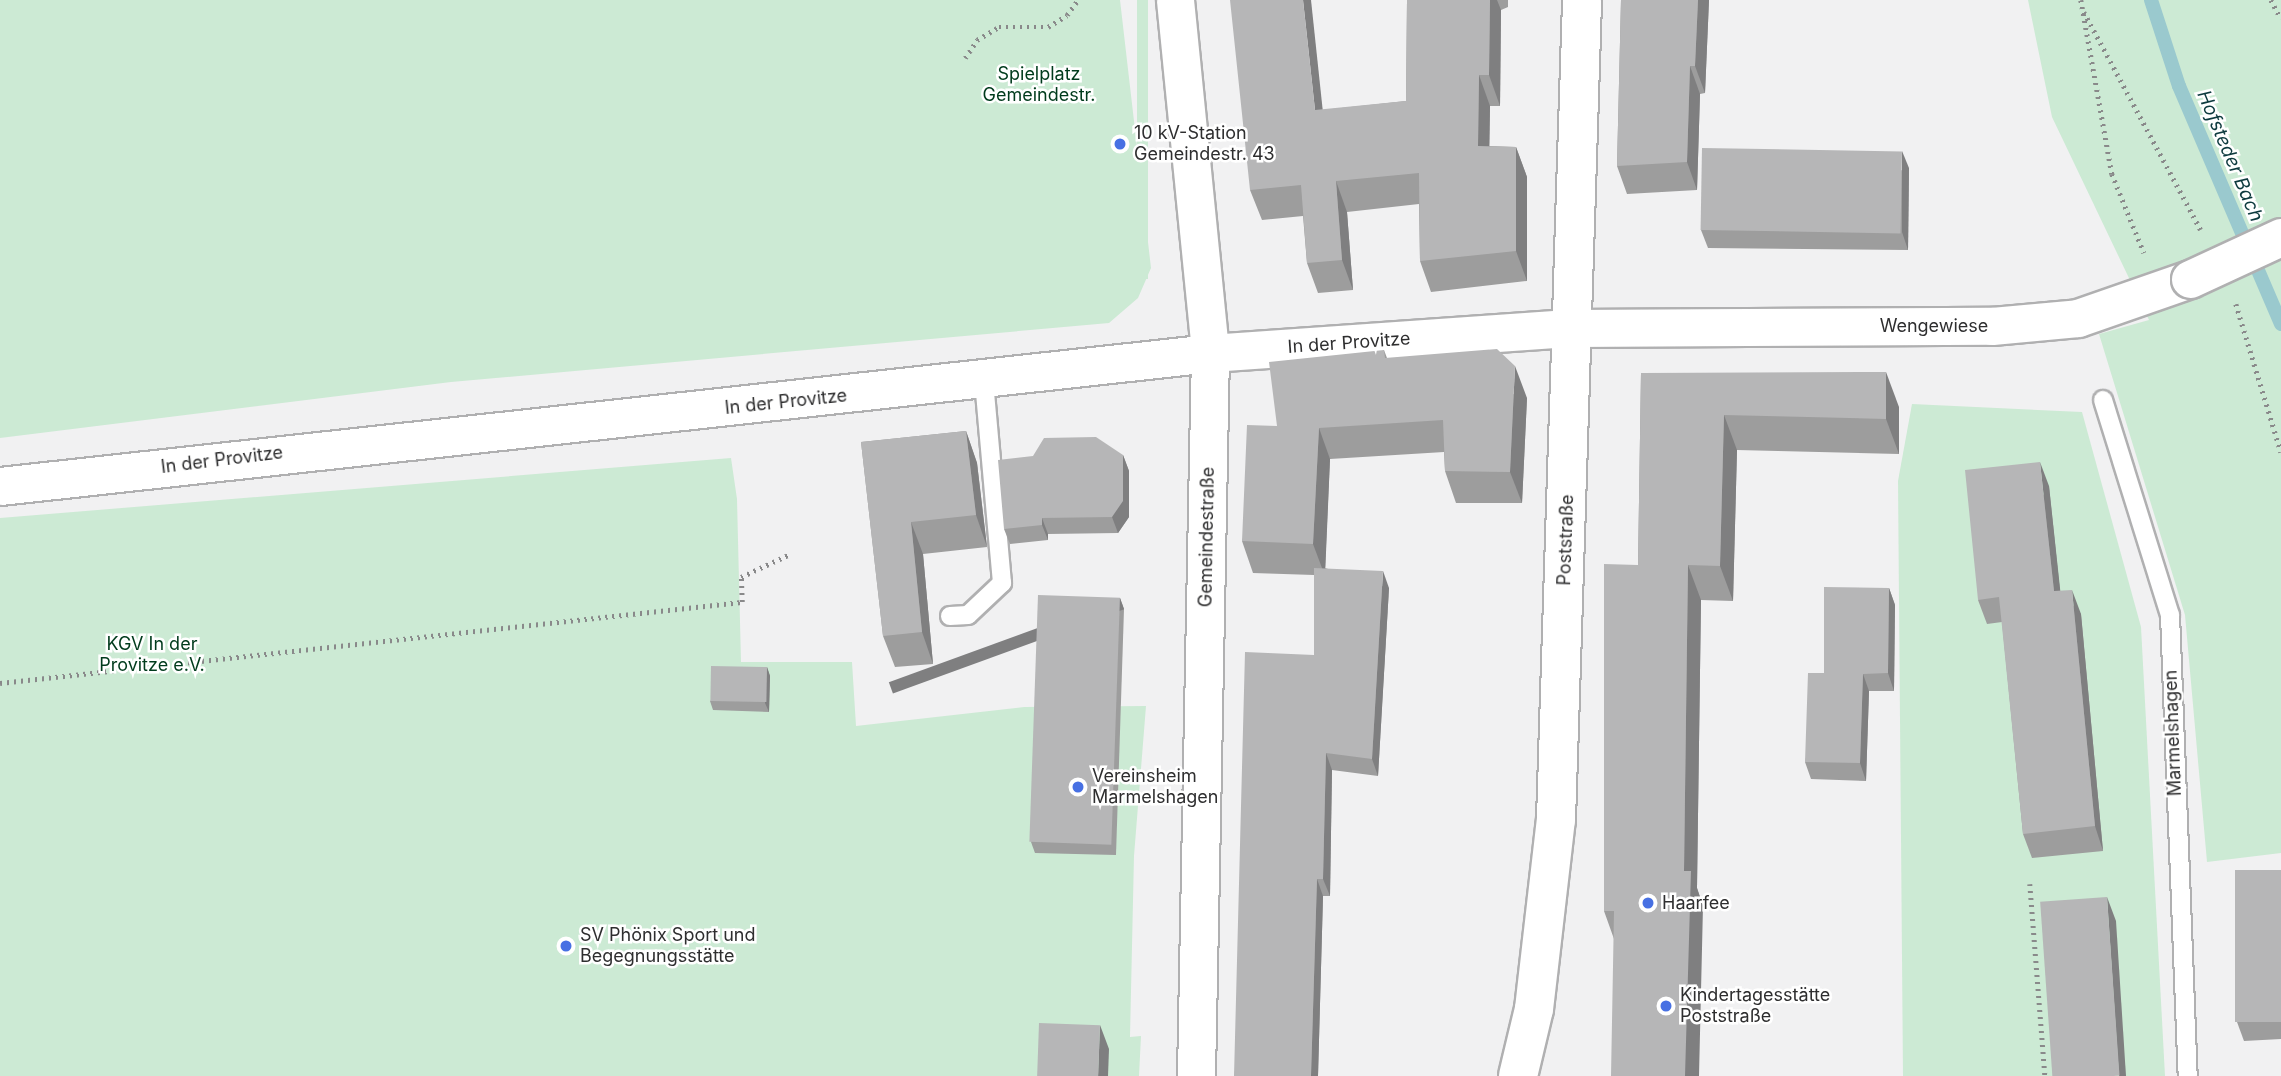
<!DOCTYPE html>
<html>
<head>
<meta charset="utf-8">
<style>
  body { margin:0 }
  #map { position:relative; width:2281px; height:1076px; overflow:hidden; background:#f1f1f2; font-family:Inter,sans-serif }
  div>[style] { position:absolute }
  [style*='--x'] { left:calc(var(--x)*1px); top:calc(var(--y)*1px); width:calc(var(--w)*1px); rotate:calc(var(--a)*1deg) }
  .green>* { inset:0; background:#ccead4; transform-origin:0 0 }
  .stream>* { height:14px; margin:-7px; padding:0 7px; transform-origin:7px; border-radius:7px; background:#9ac9ce }
  .path>* { height:4.5px; margin-top:-2.25px; transform-origin:0; background:repeating-linear-gradient(90deg,#89898a 0 2px,transparent 0 7px) }
  .roads { filter:drop-shadow(2px 0 #b0b0b1) drop-shadow(-2px 0 #b0b0b1) drop-shadow(0 2px #b0b0b1) drop-shadow(0 -2px #b0b0b1) }
  .service>* { height:18px; margin:-9px; padding:0 9px; transform-origin:9px; border-radius:9px; background:#fff }
  .minor>* { height:37px; margin:-18.5px; padding:0 18.5px; transform-origin:18.5px; border-radius:18.5px; background:#fff }
  .tertiary>* { height:38px; margin:-19px; padding:0 19px; transform-origin:19px; border-radius:19px; background:#fff }
  .bridges { filter:drop-shadow(2px 0 #b0b0b1) drop-shadow(-2px 0 #b0b0b1) drop-shadow(0 2px #b0b0b1) drop-shadow(0 -2px #b0b0b1) }
  .minor-bridge>* { height:37px; margin:-18.5px; padding:0 18.5px; transform-origin:18.5px; border-radius:18.5px; background:#fff }
  .wall>* { inset:0; background:#9d9d9d }
  .shaded-wall>* { inset:0; background:#7f7f80; transform-origin:0 0 }
  .building>* { inset:0; background:#b6b6b7; transform-origin:0 0 }
  .dots>* { width:19px; height:19px; translate:-50% -50%; box-sizing:border-box; border:4px solid #fff; border-radius:50% }
  span { translate:-50% -50%; white-space:nowrap; text-align:center; line-height:1.15; -webkit-text-stroke:5px #fff; paint-order:stroke }
  .park-label { font-size:18px; color:#003b1c }
  .poi-label { font-size:18px; color:#2e2e2f }
  .left { translate:0 -50%; text-align:left }
  .street-label { font-size:18px; color:#2e2e2f }
  .water-label { font-size:19px; color:#0d3a3e; font-style:italic }
</style>
</head>
<body>
<div id="map">
  <div class="green">
    <i style="clip-path:polygon(0 0,1120px 0,1151px 268px,1138px 298px,1109px 323px,451px 382px,0 438px)"></i>
    <i style="left:1137px;top:0;width:11px;height:279px"></i>
    <i style="clip-path:polygon(2028px 0,2281px 0,2281px 853px,2207px 862px,2185px 615px,2099px 334px,2149px 320px,2052px 117px)"></i>
    <i style="clip-path:polygon(1912px 404px,2082px 412px,2141px 627px,2165px 1076px,1903px 1076px,1898px 481px)"></i>
    <i style="clip-path:polygon(731px 458px,737px 499px,741px 662px,852px 662px,856px 726px,1024px 707px,1146px 706px,1134px 856px,1130px 1037px,1141px 1036px,1139px 1076px,0 1076px,0 518px)"></i>
  </div>
  <div class="stream">
    <i style="--x:2151;--y:0;--w:90;--a:72"></i>
    <i style="--x:2179;--y:86;--w:259;--a:66.8"></i>
  </div>
  <div class="path">
    <i style="--x:2081;--y:0;--w:177;--a:79.9"></i>
    <i style="--x:2112;--y:174;--w:85;--a:67.9"></i>
    <i style="--x:2271;--y:0;--w:21;--a:62"></i>
    <i style="--x:2084;--y:12;--w:247;--a:61.8"></i>
    <i style="--x:965;--y:58;--w:22;--a:-56"></i>
    <i style="--x:977;--y:40;--w:26;--a:-31"></i>
    <i style="--x:999;--y:27;--w:49;--a:0"></i>
    <i style="--x:1048;--y:27;--w:22;--a:-32"></i>
    <i style="--x:1067;--y:15;--w:19;--a:-54"></i>
    <i style="--x:2236;--y:304;--w:155;--a:73.1"></i>
    <i style="--x:0;--y:683;--w:746;--a:-6.23"></i>
    <i style="--x:742;--y:602;--w:25;--a:-92"></i>
    <i style="--x:741;--y:577;--w:52;--a:-25.1"></i>
    <i style="--x:2030;--y:884;--w:193;--a:85.5"></i>
  </div>
  <div class="roads">
    <div class="service">
      <i style="--x:2103;--y:400;--w:225;--a:72.7"></i>
      <i style="--x:2170;--y:615;--w:461;--a:87.8"></i>
      <i style="--x:950;--y:616;--w:18;--a:-3"></i>
      <i style="--x:968;--y:615;--w:47;--a:-43.3"></i>
      <i style="--x:1002;--y:583;--w:203;--a:-95.1"></i>
    </div>
    <div class="minor">
      <i style="--x:1175;--y:0;--w:355;--a:84.3"></i>
      <i style="--x:1210;--y:353;--w:723;--a:91.11"></i>
      <i style="--x:0;--y:486;--w:1217;--a:-6.27"></i>
      <i style="--x:1210;--y:353;--w:363;--a:-4"></i>
      <i style="--x:1572;--y:328;--w:420;--a:-0.3"></i>
      <i style="--x:1992;--y:326;--w:86;--a:-5.3"></i>
      <i style="--x:2078;--y:318;--w:119;--a:-19.2"></i>
    </div>
    <div class="tertiary">
      <i style="--x:1518;--y:1076;--w:69;--a:-76.6"></i>
      <i style="--x:1534;--y:1009;--w:190;--a:-83.4"></i>
      <i style="--x:1556;--y:820;--w:820;--a:-88.18"></i>
    </div>
  </div>
  <div class="bridges">
    <div class="minor-bridge">
      <i style="--x:2190;--y:279;--w:100;--a:-24.8"></i>
    </div>
  </div>
  <div class="wall">
    <i style="clip-path:polygon(1407px 0,1508px 0,1508px 7px,1501px 10px,1500px 106px,1490px 106px,1489px 146px,1516px 147px,1527px 177px,1527px 281px,1431px 292px,1420px 261px,1419px 204px,1347px 212px,1353px 290px,1318px 293px,1307px 263px,1303px 216px,1262px 220px,1250px 190px,1323px 110px,1406px 101px)"></i>
    <i style="clip-path:polygon(1621px 0,1709px 0,1705px 93px,1700px 94px,1697px 190px,1627px 194px,1617px 166px)"></i>
    <i style="clip-path:polygon(1909px 168px,1908px 250px,1708px 248px,1701px 230px)"></i>
    <i style="clip-path:polygon(1384px 350px,1387px 358px,1527px 398px,1522px 503px,1456px 503px,1445px 471px,1444px 452px,1330px 459px,1325px 568px,1389px 588px,1378px 776px,1332px 770px,1330px 896px,1323px 896px,1318px 1076px,1234px 1076px,1314px 655px,1314px 575px,1253px 573px,1242px 541px,1277px 426px)"></i>
    <i style="clip-path:polygon(1641px 373px,1899px 407px,1899px 454px,1737px 450px,1733px 601px,1701px 600px,1697px 888px,1703px 906px,1614px 939px,1604px 911px,1638px 565px)"></i>
    <i style="clip-path:polygon(966px 431px,977px 463px,987px 547px,923px 554px,933px 664px,895px 667px,883px 636px,861px 442px)"></i>
    <i style="clip-path:polygon(1123px 455px,1129px 471px,1129px 517px,1118px 533px,1048px 534px,1048px 540px,1010px 544px,1004px 529px)"></i>
    <i style="clip-path:polygon(2049px 486px,2060px 591px,2081px 614px,2103px 851px,2032px 858px,2023px 834px,2002px 622px,1987px 624px,1978px 600px)"></i>
    <i style="clip-path:polygon(1889px 588px,1895px 605px,1894px 691px,1869px 691px,1866px 781px,1811px 779px,1805px 762px,1824px 673px)"></i>
    <i style="clip-path:polygon(1120px 598px,1124px 609px,1116px 855px,1035px 853px,1031px 842px)"></i>
    <i style="clip-path:polygon(767px 667px,770px 676px,769px 712px,713px 710px,710px 701px)"></i>
    <i style="clip-path:polygon(2281px 870px,2281px 1039px,2244px 1041px,2237px 1022px)"></i>
  </div>
  <div class="shaded-wall">
    <i style="clip-path:polygon(1303px 0,1311px 0,1326px 141px,1315px 110px)"></i>
    <i style="clip-path:polygon(1490px 0,1497px 0,1501px 10px,1500px 106px,1489px 75px)"></i>
    <i style="clip-path:polygon(1698px 0,1709px 0,1705px 93px,1695px 66px)"></i>
    <i style="clip-path:polygon(1690px 66px,1700px 94px,1697px 190px,1687px 162px)"></i>
    <i style="clip-path:polygon(1479px 75px,1490px 106px,1489px 177px,1478px 146px)"></i>
    <i style="clip-path:polygon(1516px 147px,1527px 177px,1527px 281px,1516px 251px)"></i>
    <i style="clip-path:polygon(1902px 151px,1909px 168px,1908px 250px,1902px 232px)"></i>
    <i style="clip-path:polygon(1336px 181px,1347px 212px,1353px 290px,1342px 260px)"></i>
    <i style="clip-path:polygon(1515px 366px,1527px 398px,1522px 503px,1510px 472px)"></i>
    <i style="clip-path:polygon(1886px 372px,1899px 407px,1899px 454px,1886px 419px)"></i>
    <i style="clip-path:polygon(1724px 415px,1737px 450px,1733px 601px,1720px 566px)"></i>
    <i style="clip-path:polygon(1319px 428px,1330px 459px,1325px 576px,1313px 544px)"></i>
    <i style="clip-path:polygon(966px 431px,977px 463px,987px 547px,976px 515px)"></i>
    <i style="clip-path:polygon(1123px 455px,1129px 471px,1129px 517px,1118px 533px,1112px 517px)"></i>
    <i style="clip-path:polygon(2040px 462px,2049px 486px,2063px 616px,2054px 591px)"></i>
    <i style="clip-path:polygon(1042px 518px,1048px 534px,1048px 540px,1042px 525px)"></i>
    <i style="clip-path:polygon(911px 522px,923px 554px,933px 664px,922px 632px)"></i>
    <i style="clip-path:polygon(1688px 565px,1701px 600px,1697px 888px,1703px 906px,1699px 1076px,1685px 1076px,1684px 871px)"></i>
    <i style="clip-path:polygon(1383px 571px,1389px 588px,1378px 776px,1372px 759px)"></i>
    <i style="clip-path:polygon(1889px 588px,1895px 605px,1894px 691px,1888px 673px)"></i>
    <i style="clip-path:polygon(2072px 590px,2081px 614px,2103px 851px,2095px 826px)"></i>
    <i style="left:1120px;top:598px;width:12px;height:246px;rotate:70deg"></i>
    <i style="clip-path:polygon(767px 667px,770px 676px,769px 712px,765px 703px)"></i>
    <i style="clip-path:polygon(1863px 674px,1869px 691px,1866px 781px,1860px 763px)"></i>
    <i style="clip-path:polygon(1326px 753px,1332px 770px,1330px 896px,1323px 879px)"></i>
    <i style="clip-path:polygon(1317px 879px,1323px 896px,1318px 1076px,1311px 1076px)"></i>
    <i style="clip-path:polygon(2107px 897px,2116px 921px,2126px 1076px,2119px 1076px)"></i>
    <i style="clip-path:polygon(1100px 1025px,1109px 1049px,1108px 1076px,1098px 1076px)"></i>
  </div>
  <div class="building">
    <i style="clip-path:polygon(1230px 0,1303px 0,1315px 110px,1406px 101px,1407px 0,1490px 0,1489px 75px,1479px 75px,1478px 146px,1516px 147px,1516px 251px,1420px 261px,1419px 173px,1336px 181px,1342px 260px,1307px 263px,1301px 185px,1250px 190px)"></i>
    <i style="clip-path:polygon(1621px 0,1698px 0,1695px 66px,1690px 66px,1687px 162px,1617px 166px)"></i>
    <i style="left:1702px;top:148px;width:200px;height:82px;rotate:1deg"></i>
    <i style="clip-path:polygon(1497px 349px,1515px 366px,1510px 472px,1445px 471px,1443px 420px,1319px 428px,1313px 544px,1242px 541px,1247px 425px,1277px 426px,1269px 362px,1384px 350px,1385px 358px)"></i>
    <i style="clip-path:polygon(1886px 372px,1886px 419px,1724px 415px,1720px 566px,1688px 565px,1684px 871px,1691px 871px,1685px 1076px,1611px 1076px,1614px 911px,1604px 911px,1604px 564px,1638px 565px,1641px 373px)"></i>
    <i style="clip-path:polygon(966px 431px,976px 515px,911px 522px,922px 632px,883px 636px,861px 442px)"></i>
    <i style="clip-path:polygon(1096px 437px,1123px 455px,1123px 501px,1112px 517px,1042px 518px,1042px 525px,1004px 529px,998px 460px,1033px 456px,1044px 438px)"></i>
    <i style="clip-path:polygon(2040px 462px,2054px 591px,2072px 590px,2095px 826px,2023px 834px,1999px 597px,1978px 600px,1965px 470px)"></i>
    <i style="clip-path:polygon(1314px 568px,1383px 571px,1372px 759px,1326px 753px,1323px 879px,1317px 879px,1311px 1076px,1234px 1076px,1245px 652px,1314px 655px)"></i>
    <i style="clip-path:polygon(1824px 587px,1889px 588px,1888px 673px,1863px 674px,1860px 763px,1805px 762px,1808px 673px,1824px 673px)"></i>
    <i style="left:1038px;top:595px;width:82px;height:247px;rotate:2deg"></i>
    <i style="left:711px;top:666px;width:56px;height:35px;rotate:1deg"></i>
    <i style="left:2235px;top:870px;width:46px;height:152px"></i>
    <i style="left:2107px;top:897px;width:179px;height:67px;rotate:86deg"></i>
    <i style="left:1039px;top:1023px;width:61px;height:53px;rotate:2deg"></i>
  </div>
  <div class="dots">
    <i style="left:1120px;top:144px;background:#4770e3"></i>
    <i style="left:1078px;top:787px;background:#4770e3"></i>
    <i style="left:1648px;top:903px;background:#4770e3"></i>
    <i style="left:566px;top:946px;background:#4770e3"></i>
    <i style="left:1666px;top:1006px;background:#4770e3"></i>
  </div>
  <div class="park-label">
    <span style="left:1039px;top:85px">Spielplatz<br>Gemeindestr.</span>
    <span style="left:152px;top:655px">KGV In der<br>Provitze e.V.</span>
  </div>
  <div class="poi-label">
    <span class="left" style="left:1134px;top:144px">10 kV-Station<br>Gemeindestr. 43</span>
    <span class="left" style="left:1092px;top:787px">Vereinsheim<br>Marmelshagen</span>
    <span class="left" style="left:1662px;top:903px">Haarfee</span>
    <span class="left" style="left:580px;top:946px">SV Phönix Sport und<br>Begegnungsstätte</span>
    <span class="left" style="left:1680px;top:1006px">Kindertagesstätte<br>Poststraße</span>
  </div>
  <div class="street-label">
    <span style="left:1934px;top:326px">Wengewiese</span>
    <span style="left:1349px;top:343px;rotate:-4deg">In der Provitze</span>
    <span style="left:786px;top:402px;rotate:-6deg">In der Provitze</span>
    <span style="left:222px;top:460px;rotate:-7deg">In der Provitze</span>
    <span style="left:1207px;top:537px;rotate:-89deg">Gemeindestraße</span>
    <span style="left:1566px;top:540px;rotate:-88deg">Poststraße</span>
    <span style="left:2173px;top:733px;rotate:-92deg">Marmelshagen</span>
  </div>
  <div class="water-label">
    <span style="left:2230px;top:156px;rotate:67deg">Hofsteder Bach</span>
  </div>
</div>
</body>
</html>
